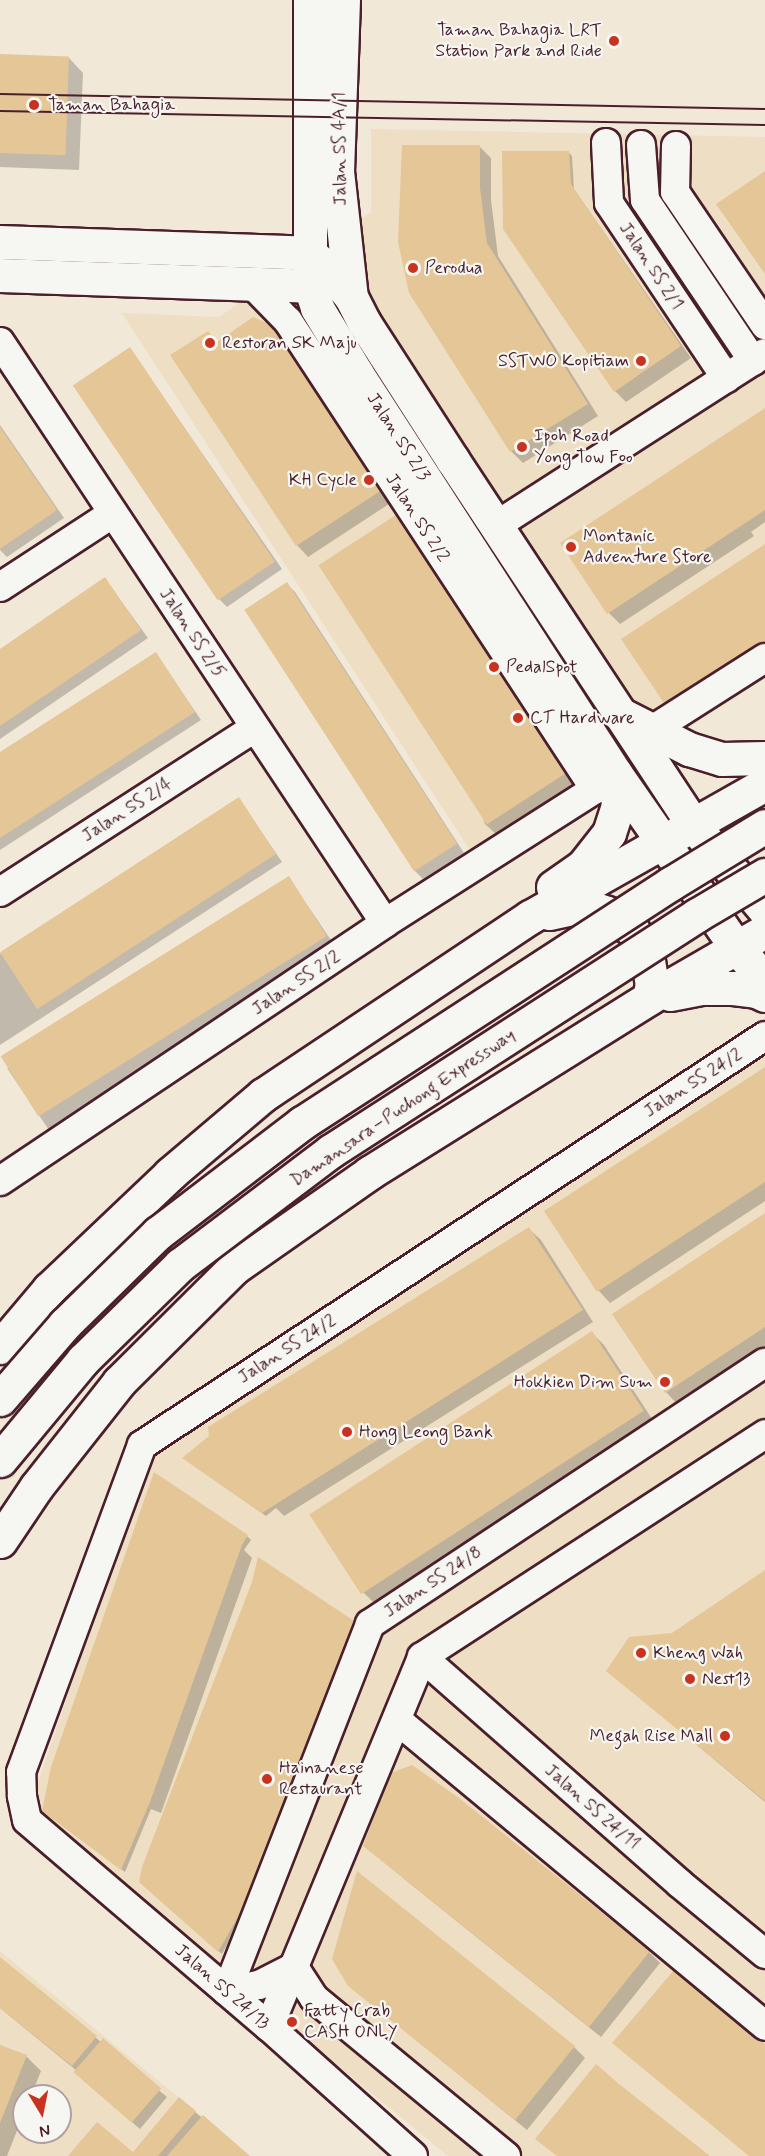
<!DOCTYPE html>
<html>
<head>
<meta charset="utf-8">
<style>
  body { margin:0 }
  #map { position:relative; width:765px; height:2156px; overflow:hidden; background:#f1e8d7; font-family:Mynerve,sans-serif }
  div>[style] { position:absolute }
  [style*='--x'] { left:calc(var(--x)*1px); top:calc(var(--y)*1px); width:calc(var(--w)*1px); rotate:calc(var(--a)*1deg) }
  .built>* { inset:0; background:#eddec4 }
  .shadow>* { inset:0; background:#0003; transform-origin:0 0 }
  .building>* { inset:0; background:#e4c697; transform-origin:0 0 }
  .roads { filter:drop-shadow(2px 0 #4a1f2b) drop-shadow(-2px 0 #4a1f2b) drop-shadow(0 2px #4a1f2b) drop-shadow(0 -2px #4a1f2b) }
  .street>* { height:28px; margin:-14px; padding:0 14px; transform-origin:14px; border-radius:14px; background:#f6f6f2 }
  .secondary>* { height:33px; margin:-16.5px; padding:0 16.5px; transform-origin:16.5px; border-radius:16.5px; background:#f6f6f2 }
  .highway>* { height:33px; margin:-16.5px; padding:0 16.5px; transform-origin:16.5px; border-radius:16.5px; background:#f6f6f2 }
  .tram>* { height:1.5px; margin:-0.75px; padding:0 0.75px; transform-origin:0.75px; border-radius:0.75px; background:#4a1f2b }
  .bridges { filter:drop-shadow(2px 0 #4a1f2b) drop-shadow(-2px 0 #4a1f2b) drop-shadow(0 2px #4a1f2b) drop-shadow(0 -2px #4a1f2b) }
  .highway-bridge>* { height:33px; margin:-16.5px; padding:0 16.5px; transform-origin:16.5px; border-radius:16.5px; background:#f6f6f2 }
  .dots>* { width:16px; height:16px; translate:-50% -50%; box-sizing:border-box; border:3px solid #f6f6f2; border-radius:50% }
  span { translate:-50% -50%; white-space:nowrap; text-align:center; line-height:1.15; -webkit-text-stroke:4.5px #f6f6f2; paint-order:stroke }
  .poi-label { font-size:18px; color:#4a1f2b }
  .right { translate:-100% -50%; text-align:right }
  .left { translate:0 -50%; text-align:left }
  .street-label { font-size:18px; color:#4a1f2b }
  .north { position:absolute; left:12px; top:2084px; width:60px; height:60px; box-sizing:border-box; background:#f6f6f2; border:2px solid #b1a0a2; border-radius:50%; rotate:170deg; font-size:16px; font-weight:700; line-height:24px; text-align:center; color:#4a1f2b }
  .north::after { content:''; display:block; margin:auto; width:21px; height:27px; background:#c8321e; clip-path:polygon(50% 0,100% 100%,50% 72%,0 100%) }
</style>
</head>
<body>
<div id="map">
  <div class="built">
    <i style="clip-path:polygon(371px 129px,765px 137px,765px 670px,473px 855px,122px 313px,219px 317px,371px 212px)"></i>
    <i style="clip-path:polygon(765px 1048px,765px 2156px,448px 2156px,39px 1820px,33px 1797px,151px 1453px)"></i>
    <i style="clip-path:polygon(evenodd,0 1951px,250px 2156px,0 2156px,0 1951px,24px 2096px,60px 2096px,60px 2132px,24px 2132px,24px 2096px)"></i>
  </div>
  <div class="shadow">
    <i style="clip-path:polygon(0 55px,69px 58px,83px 73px,79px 170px,0 167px)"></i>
    <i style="clip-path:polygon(479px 146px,491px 158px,491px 200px,498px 256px,598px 416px,523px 463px,511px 451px,410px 292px)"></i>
    <i style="clip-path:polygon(568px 152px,572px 156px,574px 189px,691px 358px,626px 402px,615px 391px,505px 229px)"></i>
    <i style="clip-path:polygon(218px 344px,395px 500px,308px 557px,297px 545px)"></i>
    <i style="clip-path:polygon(130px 349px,282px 569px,227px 607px,219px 599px)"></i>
    <i style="clip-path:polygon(765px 410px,765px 522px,751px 532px,754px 536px,620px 624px,609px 613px,562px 544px)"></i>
    <i style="clip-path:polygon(0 425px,64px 518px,7px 557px,0 550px)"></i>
    <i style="clip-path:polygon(399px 515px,576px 785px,497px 835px,485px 824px)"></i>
    <i style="clip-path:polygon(105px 579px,148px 638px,0 739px,0 650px)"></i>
    <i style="clip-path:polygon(287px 584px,295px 592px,464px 853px,423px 879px,415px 871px)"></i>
    <i style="clip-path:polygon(156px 654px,201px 720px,0 850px,0 754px)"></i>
    <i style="clip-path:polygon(239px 799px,282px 862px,0 1045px,0 954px)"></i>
    <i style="left:289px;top:878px;width:79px;height:340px;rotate:56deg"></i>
    <i style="clip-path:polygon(765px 1068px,765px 1201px,610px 1303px,599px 1291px,546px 1211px)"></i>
    <i style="clip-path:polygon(765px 1215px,765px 1346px,677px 1404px,666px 1392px)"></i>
    <i style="clip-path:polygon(529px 1229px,541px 1240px,593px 1322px,284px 1516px,276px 1508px,266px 1516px,187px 1461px)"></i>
    <i style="clip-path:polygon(592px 1333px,604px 1345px,654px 1422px,374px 1603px,363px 1592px)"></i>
    <i style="clip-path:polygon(155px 1475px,247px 1536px,251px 1540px,244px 1550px,252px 1558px,161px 1813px,151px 1809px,125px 1872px,47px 1814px)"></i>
    <i style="clip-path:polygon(765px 1571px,765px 1802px,608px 1671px,672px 1634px)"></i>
    <i style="clip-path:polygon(353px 1622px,365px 1634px,245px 1912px,222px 1954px,144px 1886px)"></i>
    <i style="clip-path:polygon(403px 1878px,649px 1952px,660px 1963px,601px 2037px)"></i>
    <i style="clip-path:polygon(0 1958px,167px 2097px,140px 2129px,83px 2080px,77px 2071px,0 2008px)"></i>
    <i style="clip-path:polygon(350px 1986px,574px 2047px,585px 2058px,527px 2130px)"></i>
    <i style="clip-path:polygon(0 2046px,26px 2056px,41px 2071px,31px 2096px,24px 2096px,24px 2113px,7px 2156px,0 2156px)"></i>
    <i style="clip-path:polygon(195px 2112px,248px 2156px,70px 2156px,133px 2154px)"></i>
  </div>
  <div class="building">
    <i style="left:0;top:54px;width:69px;height:99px;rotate:2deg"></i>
    <i style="clip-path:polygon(402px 145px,480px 145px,480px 188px,487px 243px,588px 404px,510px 452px,409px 293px,398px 242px)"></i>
    <i style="clip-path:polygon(502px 151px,569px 151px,571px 184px,681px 346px,614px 392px,503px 229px)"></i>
    <i style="clip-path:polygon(765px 171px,765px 274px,716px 204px)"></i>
    <i style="clip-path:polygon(253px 317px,280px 329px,385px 488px,296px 546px,170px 355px,208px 331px,217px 342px)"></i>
    <i style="left:130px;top:347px;width:259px;height:69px;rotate:56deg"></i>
    <i style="clip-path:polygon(765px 408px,765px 510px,607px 614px,560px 543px)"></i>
    <i style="clip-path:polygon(0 427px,57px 510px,0 549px)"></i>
    <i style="left:399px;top:513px;width:309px;height:96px;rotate:57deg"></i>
    <i style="clip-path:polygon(765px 544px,765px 644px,668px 709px,621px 639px)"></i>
    <i style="clip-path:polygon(105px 577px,141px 630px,0 726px,0 649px)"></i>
    <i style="left:287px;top:582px;width:312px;height:51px;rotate:57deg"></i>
    <i style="clip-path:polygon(156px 652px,195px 712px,0 838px,0 752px)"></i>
    <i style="left:239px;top:797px;width:68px;height:285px;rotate:57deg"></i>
    <i style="left:289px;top:876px;width:71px;height:340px;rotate:58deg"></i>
    <i style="clip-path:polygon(765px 1067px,765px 1182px,597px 1292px,544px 1211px)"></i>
    <i style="clip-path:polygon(765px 1213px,765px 1327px,665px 1393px,612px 1314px)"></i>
    <i style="clip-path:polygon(529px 1227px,583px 1310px,262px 1513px,182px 1458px,209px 1436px,208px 1427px)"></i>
    <i style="left:592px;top:1331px;width:95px;height:337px;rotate:57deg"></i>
    <i style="clip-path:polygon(154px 1472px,248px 1535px,242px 1545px,150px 1802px,121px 1870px,42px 1811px,51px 1767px)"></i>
    <i style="clip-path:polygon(258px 1557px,354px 1621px,244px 1906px,218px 1952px,139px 1882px,142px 1867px,252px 1582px)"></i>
    <i style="clip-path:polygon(765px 1570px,765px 1801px,606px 1671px,629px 1637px,672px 1633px)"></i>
    <i style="clip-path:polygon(412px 1765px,459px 1798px,650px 1951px,589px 2027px,363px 1846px,391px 1773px)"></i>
    <i style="clip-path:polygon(357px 1871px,575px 2046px,515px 2120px,348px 1986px,332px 1959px)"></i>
    <i style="clip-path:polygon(0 1957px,97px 2036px,72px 2066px,0 2008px)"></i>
    <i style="clip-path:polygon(675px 1969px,765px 2044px,765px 2156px,749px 2156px,612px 2043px)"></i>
    <i style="left:103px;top:2038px;width:77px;height:45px;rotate:41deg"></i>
    <i style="clip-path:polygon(0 2045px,27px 2055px,0 2123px)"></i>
    <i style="clip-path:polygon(596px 2064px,619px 2084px,710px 2156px,557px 2156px,535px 2139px)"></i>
    <i style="clip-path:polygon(179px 2097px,196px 2111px,158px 2156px,68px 2156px,97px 2122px,133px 2152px)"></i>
    <i style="clip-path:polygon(203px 2115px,250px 2156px,167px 2156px)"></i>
  </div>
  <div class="roads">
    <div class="street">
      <i style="--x:606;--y:143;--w:60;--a:87.1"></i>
      <i style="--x:609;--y:203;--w:211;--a:56.2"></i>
      <i style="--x:641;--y:145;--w:55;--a:85.8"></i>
      <i style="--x:645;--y:200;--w:194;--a:56.1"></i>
      <i style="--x:676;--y:146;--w:46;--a:91.2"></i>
      <i style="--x:675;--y:192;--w:161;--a:55.9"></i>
      <i style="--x:251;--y:283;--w:53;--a:45.8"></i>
      <i style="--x:288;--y:321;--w:560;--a:56.74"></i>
      <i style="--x:0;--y:342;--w:697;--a:56.47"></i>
      <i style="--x:497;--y:525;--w:318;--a:-32.7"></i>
      <i style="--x:0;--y:587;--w:134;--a:-33.1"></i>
      <i style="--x:652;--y:730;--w:134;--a:-32.5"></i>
      <i style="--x:0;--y:892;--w:302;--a:-32.8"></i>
      <i style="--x:0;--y:1181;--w:463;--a:-33.8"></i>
      <i style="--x:385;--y:923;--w:249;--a:-32.5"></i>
      <i style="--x:595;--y:789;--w:26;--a:-39"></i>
      <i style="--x:422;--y:1657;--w:342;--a:41.3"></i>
      <i style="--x:679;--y:1883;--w:112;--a:39.5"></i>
      <i style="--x:397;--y:1720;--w:479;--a:39.7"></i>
      <i style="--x:294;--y:1967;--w:37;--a:57"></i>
      <i style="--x:314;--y:1998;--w:249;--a:39.5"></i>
      <i style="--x:227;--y:1991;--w:394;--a:-68.7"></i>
      <i style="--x:370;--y:1624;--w:473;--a:-33.5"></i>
      <i style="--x:227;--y:1991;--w:33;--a:-11"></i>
      <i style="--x:259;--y:1985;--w:39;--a:-27"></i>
      <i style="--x:269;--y:2027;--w:400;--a:-67.5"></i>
      <i style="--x:422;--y:1657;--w:409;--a:-33"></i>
      <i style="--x:413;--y:2156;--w:193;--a:-138.1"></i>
      <i style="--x:269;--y:2027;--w:318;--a:-139.5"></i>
      <i style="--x:27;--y:1820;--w:25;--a:-102"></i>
      <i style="--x:22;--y:1796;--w:24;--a:-92"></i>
      <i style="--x:21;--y:1772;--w:349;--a:-69.7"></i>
      <i style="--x:142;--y:1445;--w:745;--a:-33.28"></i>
    </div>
    <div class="secondary">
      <i style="--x:310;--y:0;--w:286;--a:90"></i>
      <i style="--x:310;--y:286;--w:23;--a:72"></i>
      <i style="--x:317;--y:308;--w:77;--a:58.8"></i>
      <i style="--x:357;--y:374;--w:475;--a:57.1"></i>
      <i style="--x:615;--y:773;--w:212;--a:55.2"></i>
      <i style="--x:736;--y:947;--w:44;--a:48.7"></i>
      <i style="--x:343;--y:0;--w:171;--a:92"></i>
      <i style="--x:337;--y:171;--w:127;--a:83.7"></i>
      <i style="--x:0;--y:242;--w:309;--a:2"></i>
      <i style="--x:309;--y:253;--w:21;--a:39"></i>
      <i style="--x:325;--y:266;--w:40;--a:50"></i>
      <i style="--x:351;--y:297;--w:30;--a:63"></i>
      <i style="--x:365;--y:324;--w:161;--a:57.2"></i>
      <i style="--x:452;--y:459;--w:440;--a:56.6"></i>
      <i style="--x:694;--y:826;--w:110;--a:49.8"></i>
      <i style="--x:0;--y:275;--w:310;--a:2"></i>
    </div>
    <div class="highway">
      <i style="--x:618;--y:713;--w:80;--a:26.9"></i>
      <i style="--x:689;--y:749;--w:34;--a:17"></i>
      <i style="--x:722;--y:759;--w:43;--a:-1.3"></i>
      <i style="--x:553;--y:887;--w:37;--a:-35"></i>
      <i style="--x:583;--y:866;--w:42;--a:-51.8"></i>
      <i style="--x:609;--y:833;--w:28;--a:-72"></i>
      <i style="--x:618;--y:806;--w:33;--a:-95"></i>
      <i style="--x:549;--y:913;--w:29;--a:-12"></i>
      <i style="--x:577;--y:907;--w:15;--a:4"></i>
      <i style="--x:592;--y:908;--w:16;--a:18"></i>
      <i style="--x:607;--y:913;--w:30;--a:33"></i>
      <i style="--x:632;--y:929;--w:29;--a:59"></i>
      <i style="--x:647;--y:954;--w:30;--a:81"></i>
      <i style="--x:652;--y:984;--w:14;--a:102"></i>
      <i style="--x:670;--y:994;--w:33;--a:-11"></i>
      <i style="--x:702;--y:988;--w:31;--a:0"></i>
      <i style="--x:733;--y:988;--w:23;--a:7"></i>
      <i style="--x:756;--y:991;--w:10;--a:24"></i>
      <i style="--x:0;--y:1347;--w:76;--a:-49.8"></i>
      <i style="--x:49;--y:1289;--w:167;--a:-43.5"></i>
      <i style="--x:170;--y:1174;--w:122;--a:-40.3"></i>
      <i style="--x:263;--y:1095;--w:321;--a:-33.7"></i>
      <i style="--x:530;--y:917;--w:270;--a:-29.5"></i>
      <i style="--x:0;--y:1541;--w:66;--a:-56.1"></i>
      <i style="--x:37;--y:1486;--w:132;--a:-51.7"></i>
      <i style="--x:119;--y:1382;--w:163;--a:-44.8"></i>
      <i style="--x:235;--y:1267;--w:164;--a:-35"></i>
      <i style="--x:369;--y:1173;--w:330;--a:-32"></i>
      <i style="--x:649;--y:998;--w:134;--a:-30"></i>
    </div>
  </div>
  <div class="tram">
    <i style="--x:0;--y:94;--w:765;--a:1.12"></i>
    <i style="--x:0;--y:111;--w:765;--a:1.05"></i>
  </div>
  <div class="bridges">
    <div class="highway-bridge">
      <i style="--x:0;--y:1399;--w:99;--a:-49.1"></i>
      <i style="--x:65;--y:1324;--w:130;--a:-44.4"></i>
      <i style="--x:158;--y:1233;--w:181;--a:-37.4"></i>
      <i style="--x:302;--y:1123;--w:439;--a:-33"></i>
      <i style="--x:670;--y:884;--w:111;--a:-31.4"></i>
      <i style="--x:0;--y:1460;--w:130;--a:-50.3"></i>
      <i style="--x:83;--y:1360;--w:136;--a:-44.4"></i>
      <i style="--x:180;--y:1265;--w:189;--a:-37.1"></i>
      <i style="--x:331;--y:1151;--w:435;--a:-32.8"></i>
      <i style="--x:697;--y:915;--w:79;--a:-30.5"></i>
    </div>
  </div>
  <div class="dots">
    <i style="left:614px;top:41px;background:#c8321e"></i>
    <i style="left:34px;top:105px;background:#c8321e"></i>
    <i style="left:413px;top:268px;background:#c8321e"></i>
    <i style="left:210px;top:343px;background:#c8321e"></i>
    <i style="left:641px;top:361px;background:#c8321e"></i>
    <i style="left:522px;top:447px;background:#c8321e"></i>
    <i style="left:369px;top:480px;background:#c8321e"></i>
    <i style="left:571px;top:547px;background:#c8321e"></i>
    <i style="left:494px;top:667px;background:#c8321e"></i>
    <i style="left:518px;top:718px;background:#c8321e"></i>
    <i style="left:665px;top:1382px;background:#c8321e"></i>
    <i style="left:347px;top:1432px;background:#c8321e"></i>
    <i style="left:641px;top:1653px;background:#c8321e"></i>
    <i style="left:690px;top:1679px;background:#c8321e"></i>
    <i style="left:725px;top:1736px;background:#c8321e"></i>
    <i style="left:267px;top:1779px;background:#c8321e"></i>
    <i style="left:292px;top:2022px;background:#c8321e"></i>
  </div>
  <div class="poi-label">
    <span class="right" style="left:602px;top:41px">Taman Bahagia LRT<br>Station Park and Ride</span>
    <span class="left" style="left:48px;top:105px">Taman Bahagia</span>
    <span class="left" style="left:425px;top:268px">Perodua</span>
    <span class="left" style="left:222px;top:343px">Restoran SK Maju</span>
    <span class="right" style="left:629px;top:361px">SSTWO Kopitiam</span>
    <span class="left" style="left:534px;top:447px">Ipoh Road<br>Yong Tow Foo</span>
    <span class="right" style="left:357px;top:480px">KH Cycle</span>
    <span class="left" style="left:583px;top:547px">Montanic<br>Adventure Store</span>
    <span class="left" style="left:506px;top:667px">PedalSpot</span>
    <span class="left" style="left:530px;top:718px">CT Hardware</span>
    <span class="right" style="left:653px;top:1382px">Hokkien Dim Sum</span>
    <span class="left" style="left:359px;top:1432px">Hong Leong Bank</span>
    <span class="left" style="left:653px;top:1653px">Kheng Wah</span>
    <span class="left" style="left:702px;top:1679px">Nest13</span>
    <span class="right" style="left:713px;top:1736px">Megah Rise Mall</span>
    <span class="left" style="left:279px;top:1779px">Hainanese<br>Restaurant</span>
    <span class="left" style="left:304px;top:2022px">Fatty Crab<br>CASH ONLY</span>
  </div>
  <div class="street-label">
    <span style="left:340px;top:149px;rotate:-91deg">Jalan SS 4A/1</span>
    <span style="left:651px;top:266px;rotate:56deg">Jalan SS 2/1</span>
    <span style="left:398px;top:437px;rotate:57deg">Jalan SS 2/3</span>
    <span style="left:417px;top:518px;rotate:57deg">Jalan SS 2/2</span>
    <span style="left:192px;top:633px;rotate:56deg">Jalan SS 2/5</span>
    <span style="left:127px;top:810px;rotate:-33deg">Jalan SS 2/4</span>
    <span style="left:296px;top:983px;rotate:-34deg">Jalan SS 2/2</span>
    <span style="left:693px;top:1083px;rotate:-33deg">Jalan SS 24/2</span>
    <span style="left:403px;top:1108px;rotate:-34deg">Damansara–Puchong Expressway</span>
    <span style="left:287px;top:1349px;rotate:-33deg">Jalan SS 24/2</span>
    <span style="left:433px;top:1582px;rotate:-34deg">Jalan SS 24/8</span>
    <span style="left:592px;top:1807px;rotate:41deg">Jalan SS 24/11</span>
    <span style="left:222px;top:1987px;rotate:41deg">Jalan SS 24/13</span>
  </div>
  <div class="north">N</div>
</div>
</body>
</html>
